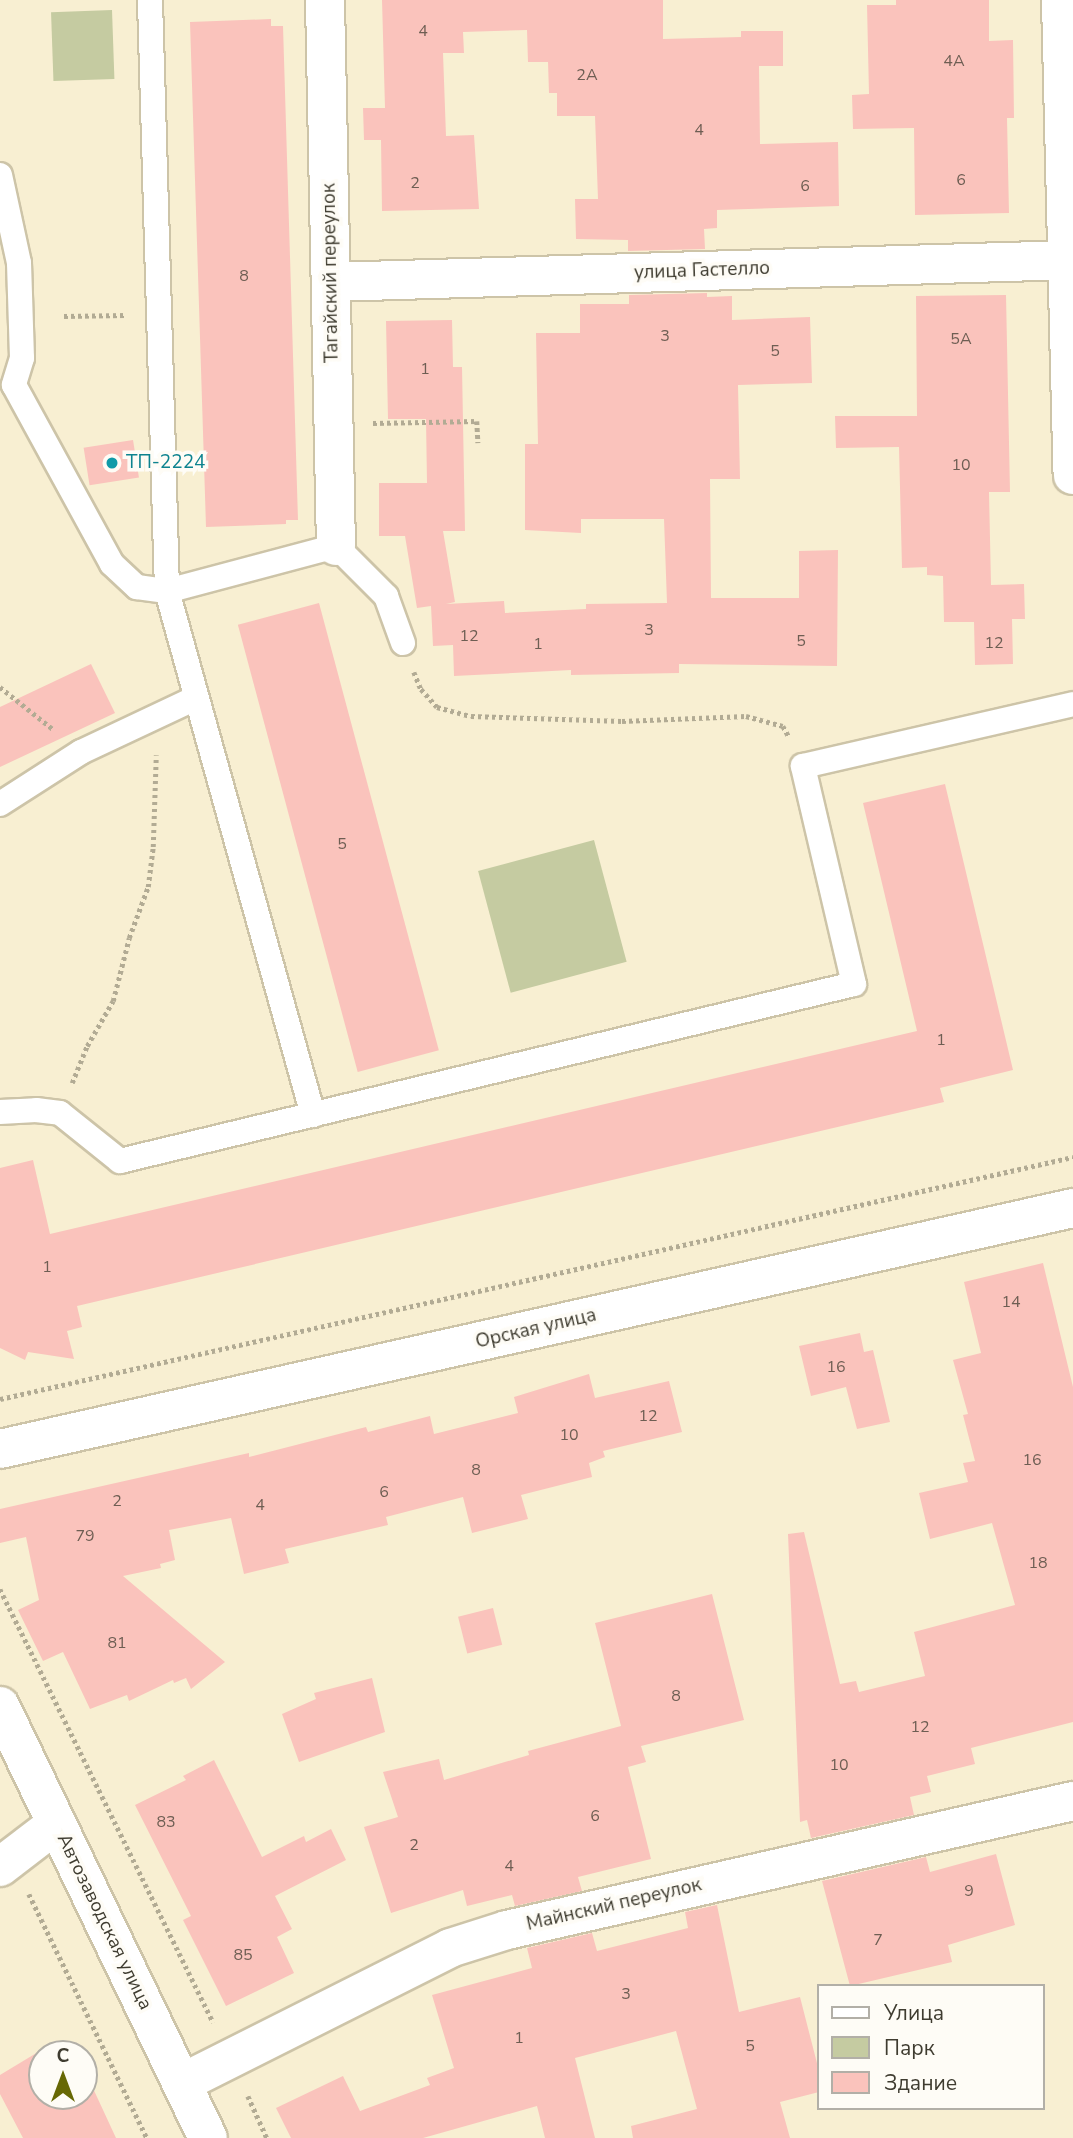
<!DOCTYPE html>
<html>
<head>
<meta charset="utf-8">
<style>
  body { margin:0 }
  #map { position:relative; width:1073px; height:2138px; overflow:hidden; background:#f8efd2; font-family:"Nunito Sans",sans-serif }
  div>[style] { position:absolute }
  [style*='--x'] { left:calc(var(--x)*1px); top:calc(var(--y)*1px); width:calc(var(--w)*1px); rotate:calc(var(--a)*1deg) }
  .green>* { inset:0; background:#c5cba1; transform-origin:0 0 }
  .building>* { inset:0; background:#fac3bc; transform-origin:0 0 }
  .path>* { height:4.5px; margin-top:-2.25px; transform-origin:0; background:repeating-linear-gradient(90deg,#b2ab94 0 3.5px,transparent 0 7px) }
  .roads { filter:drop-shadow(2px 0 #cdc4a8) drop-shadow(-2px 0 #cdc4a8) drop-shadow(0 2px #cdc4a8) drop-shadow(0 -2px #cdc4a8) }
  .service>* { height:24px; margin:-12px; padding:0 12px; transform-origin:12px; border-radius:12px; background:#fff }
  .minor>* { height:38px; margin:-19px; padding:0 19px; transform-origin:19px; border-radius:19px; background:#fff }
  .tertiary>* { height:38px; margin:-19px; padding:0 19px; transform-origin:19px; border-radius:19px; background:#fff }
  .dots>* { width:19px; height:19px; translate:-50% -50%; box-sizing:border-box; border:4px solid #fefcf6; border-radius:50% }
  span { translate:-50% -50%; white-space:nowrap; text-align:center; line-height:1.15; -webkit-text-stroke:7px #fefcf6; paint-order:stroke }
  .number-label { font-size:16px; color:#6e5e53 }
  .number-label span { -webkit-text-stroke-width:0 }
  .street-label { font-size:19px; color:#3f3c30 }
  .culture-label { font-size:19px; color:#0d838f }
  .left { translate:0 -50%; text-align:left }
  .legend { position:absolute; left:817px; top:1984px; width:228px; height:126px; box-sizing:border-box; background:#fefcf6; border:2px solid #b2afa7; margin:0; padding:9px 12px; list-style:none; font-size:21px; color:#3f3c30 }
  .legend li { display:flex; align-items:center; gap:14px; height:35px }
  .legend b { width:35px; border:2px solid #b2afa7 }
  .north { position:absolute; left:28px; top:2040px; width:70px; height:70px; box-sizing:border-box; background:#fefcf6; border:2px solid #b2afa7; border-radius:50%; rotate:0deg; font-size:19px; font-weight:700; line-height:28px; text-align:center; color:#3f3c30 }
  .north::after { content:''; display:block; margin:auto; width:24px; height:32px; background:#676804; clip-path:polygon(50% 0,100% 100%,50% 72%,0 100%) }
</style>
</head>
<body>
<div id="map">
  <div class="green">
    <i style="left:112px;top:10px;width:69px;height:61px;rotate:88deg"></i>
    <i style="left:594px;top:840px;width:126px;height:120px;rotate:75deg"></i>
  </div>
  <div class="building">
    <i style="clip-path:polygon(382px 0,663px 0,663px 39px,741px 37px,741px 31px,783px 31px,783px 66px,759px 66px,760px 144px,838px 142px,839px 206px,717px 210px,717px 228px,704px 229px,705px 249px,628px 251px,628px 240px,576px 239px,575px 199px,598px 199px,595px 116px,557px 116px,557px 93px,549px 93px,548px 62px,528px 62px,527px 30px,463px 32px,464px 53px,443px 53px,446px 136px,474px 135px,479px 209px,382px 211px,381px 140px,364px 140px,363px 108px,385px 108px)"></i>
    <i style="clip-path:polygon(896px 0,989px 0,989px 41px,1013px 40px,1014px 118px,1007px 118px,1009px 213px,915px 215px,914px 128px,853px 129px,852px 95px,869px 94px,867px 5px,896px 5px)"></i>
    <i style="clip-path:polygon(271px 19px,271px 26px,283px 26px,298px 520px,286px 520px,286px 524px,206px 527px,190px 22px)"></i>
    <i style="clip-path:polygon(707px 293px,707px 297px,732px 296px,732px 320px,810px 317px,812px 383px,738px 385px,740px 479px,710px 479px,711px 598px,799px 598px,799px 551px,838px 550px,837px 666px,679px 664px,679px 673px,571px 675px,571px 670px,454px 676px,453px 645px,433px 646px,431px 606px,417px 608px,405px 536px,379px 536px,379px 483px,427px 483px,426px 419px,388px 419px,386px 321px,452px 320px,453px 367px,462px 367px,465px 531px,443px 531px,455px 602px,446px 604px,504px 601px,505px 613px,586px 609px,586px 604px,667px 603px,664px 519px,581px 519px,581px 533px,525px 530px,525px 444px,538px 444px,536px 333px,580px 333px,580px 304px,629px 304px,629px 295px)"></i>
    <i style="clip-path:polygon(1006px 295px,1010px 492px,989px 492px,991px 585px,1024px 584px,1025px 619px,1012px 619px,1013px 664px,975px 665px,974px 622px,944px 622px,943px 576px,927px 575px,927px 567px,902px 568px,899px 447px,836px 448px,835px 416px,917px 416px,916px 296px)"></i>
    <i style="left:133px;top:440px;width:38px;height:50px;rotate:81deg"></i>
    <i style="left:319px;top:603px;width:463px;height:84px;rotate:75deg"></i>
    <i style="clip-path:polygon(91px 664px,115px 713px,0 767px,0 707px)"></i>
    <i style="clip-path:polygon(945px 784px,1013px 1070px,940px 1088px,944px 1102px,77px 1306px,82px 1327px,67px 1331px,74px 1359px,28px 1352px,25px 1360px,0 1348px,0 1168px,33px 1160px,50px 1234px,917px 1031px,863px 803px)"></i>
    <i style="clip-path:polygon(1043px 1263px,1073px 1387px,1073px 1722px,971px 1748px,975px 1764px,927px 1776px,931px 1792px,910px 1797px,914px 1815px,811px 1838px,807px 1820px,800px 1822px,788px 1534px,804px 1532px,840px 1684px,856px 1681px,859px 1692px,925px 1676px,914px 1632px,1015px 1605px,992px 1523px,930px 1539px,919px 1493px,968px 1482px,963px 1463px,975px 1461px,963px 1415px,968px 1414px,953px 1360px,981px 1353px,964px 1282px)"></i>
    <i style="clip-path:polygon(860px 1333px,864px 1352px,873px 1350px,890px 1422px,857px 1429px,846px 1387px,811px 1396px,799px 1346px)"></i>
    <i style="clip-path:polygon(589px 1374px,595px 1398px,669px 1381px,682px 1432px,603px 1451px,605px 1457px,589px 1463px,592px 1477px,521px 1495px,528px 1519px,472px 1533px,463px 1497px,386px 1517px,388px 1525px,285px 1549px,289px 1563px,244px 1574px,231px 1518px,169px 1530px,175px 1560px,160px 1564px,161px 1568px,123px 1576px,225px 1662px,191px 1689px,186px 1678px,174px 1683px,173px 1680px,129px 1701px,127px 1695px,90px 1709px,63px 1652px,43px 1661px,18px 1610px,39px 1600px,26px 1537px,0 1543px,0 1509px,249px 1453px,249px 1457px,366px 1427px,368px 1432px,430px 1416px,434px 1434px,518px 1413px,514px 1397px)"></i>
    <i style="clip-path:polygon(712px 1594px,744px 1720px,641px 1746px,646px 1762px,628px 1767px,651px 1859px,578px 1877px,582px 1891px,515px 1906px,512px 1895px,467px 1906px,463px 1890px,391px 1913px,364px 1827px,398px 1817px,383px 1772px,439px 1759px,444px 1780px,529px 1755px,528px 1751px,621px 1726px,595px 1623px)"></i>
    <i style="left:493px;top:1608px;width:38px;height:36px;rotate:76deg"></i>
    <i style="clip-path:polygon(372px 1678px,385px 1732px,299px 1762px,282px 1714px,316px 1699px,314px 1693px)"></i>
    <i style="clip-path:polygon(214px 1760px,262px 1857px,304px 1836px,306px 1842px,331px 1829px,346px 1860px,275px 1896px,292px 1929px,277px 1937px,294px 1973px,226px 2006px,183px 1920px,191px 1916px,135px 1805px,186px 1780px,183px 1776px)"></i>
    <i style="clip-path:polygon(996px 1854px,1015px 1925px,948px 1945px,952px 1962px,850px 1986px,822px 1881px,926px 1857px,930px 1872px)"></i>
    <i style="clip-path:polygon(717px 1905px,739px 2012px,800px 1997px,819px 2071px,819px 2092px,780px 2102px,790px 2138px,633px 2138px,631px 2126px,697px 2109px,676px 2031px,575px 2058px,595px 2138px,545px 2138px,537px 2106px,423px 2138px,291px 2138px,276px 2108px,343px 2076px,360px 2111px,430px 2085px,427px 2078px,454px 2068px,432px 1995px,532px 1968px,527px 1948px,592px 1933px,597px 1951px,688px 1928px,685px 1912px)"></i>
    <i style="clip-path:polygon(53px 2043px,59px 2054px,42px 2054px,42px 2096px,84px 2096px,84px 2087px,91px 2084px,116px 2138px,23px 2138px,0 2094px,0 2075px)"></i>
  </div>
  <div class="path">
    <i style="--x:64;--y:316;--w:62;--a:-0.9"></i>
    <i style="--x:373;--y:423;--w:104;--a:-1.1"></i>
    <i style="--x:477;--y:421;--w:22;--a:87"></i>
    <i style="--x:414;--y:672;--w:18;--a:68"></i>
    <i style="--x:421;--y:689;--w:24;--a:48"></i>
    <i style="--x:437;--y:707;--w:35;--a:15"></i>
    <i style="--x:471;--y:716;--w:151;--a:1.9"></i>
    <i style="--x:622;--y:721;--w:124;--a:-2.3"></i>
    <i style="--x:746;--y:716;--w:38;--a:15"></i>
    <i style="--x:783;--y:726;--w:13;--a:61"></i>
    <i style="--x:0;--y:687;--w:69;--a:38.5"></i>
    <i style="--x:72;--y:1083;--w:40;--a:-68"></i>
    <i style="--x:87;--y:1046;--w:52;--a:-60"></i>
    <i style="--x:113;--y:1001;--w:65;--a:-75.7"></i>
    <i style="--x:129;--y:938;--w:54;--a:-69.6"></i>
    <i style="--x:148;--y:887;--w:40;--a:-82.9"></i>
    <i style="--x:153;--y:847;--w:92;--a:-88.1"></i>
    <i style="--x:0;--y:1399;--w:1100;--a:-12.71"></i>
    <i style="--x:0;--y:1589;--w:483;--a:63.8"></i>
    <i style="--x:29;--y:1894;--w:271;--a:64.2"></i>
    <i style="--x:248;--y:2096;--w:46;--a:65.7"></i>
  </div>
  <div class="roads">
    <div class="service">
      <i style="--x:150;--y:0;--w:591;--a:88.35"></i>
      <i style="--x:167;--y:591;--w:175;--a:-14.9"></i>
      <i style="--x:336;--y:546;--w:71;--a:45"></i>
      <i style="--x:386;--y:596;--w:50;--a:70.1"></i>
      <i style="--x:0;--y:175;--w:90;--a:77.8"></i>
      <i style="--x:19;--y:263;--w:95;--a:88.2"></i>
      <i style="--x:22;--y:358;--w:28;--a:107"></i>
      <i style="--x:14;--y:385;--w:204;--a:61.3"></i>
      <i style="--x:112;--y:564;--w:34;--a:43"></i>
      <i style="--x:137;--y:587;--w:30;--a:8"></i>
      <i style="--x:167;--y:591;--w:544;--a:74.43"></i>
      <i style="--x:0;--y:804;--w:96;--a:-32.7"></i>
      <i style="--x:81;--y:752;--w:127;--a:-25.2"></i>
      <i style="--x:0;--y:1112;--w:36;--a:-3"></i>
      <i style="--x:36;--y:1110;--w:24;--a:7"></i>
      <i style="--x:60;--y:1113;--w:77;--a:38.7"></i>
      <i style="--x:120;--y:1161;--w:755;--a:-13.56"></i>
      <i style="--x:854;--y:984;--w:224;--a:-103.2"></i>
      <i style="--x:803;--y:766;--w:277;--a:-12.9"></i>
    </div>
    <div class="minor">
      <i style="--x:325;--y:0;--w:546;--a:88.85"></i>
      <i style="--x:1061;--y:0;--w:475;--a:88.6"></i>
      <i style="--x:331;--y:282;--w:742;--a:-1.7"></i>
      <i style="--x:0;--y:1449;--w:1100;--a:-12.66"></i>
      <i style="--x:0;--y:1867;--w:71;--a:-37.5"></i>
      <i style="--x:182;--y:2083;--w:300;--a:-26.7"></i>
      <i style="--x:450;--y:1948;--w:60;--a:-17.5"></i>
      <i style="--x:507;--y:1930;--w:581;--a:-12.84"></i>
    </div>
    <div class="tertiary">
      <i style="--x:0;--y:1706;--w:479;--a:64.3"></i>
    </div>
  </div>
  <div class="dots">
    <i style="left:112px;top:463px;background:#0f9aa8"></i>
  </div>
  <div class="number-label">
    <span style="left:423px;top:31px">4</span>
    <span style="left:954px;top:61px">4А</span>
    <span style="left:587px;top:75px">2А</span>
    <span style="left:699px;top:130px">4</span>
    <span style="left:961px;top:180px">6</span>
    <span style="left:415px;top:183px">2</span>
    <span style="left:805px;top:186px">6</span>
    <span style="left:244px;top:276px">8</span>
    <span style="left:665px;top:336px">3</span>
    <span style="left:961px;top:339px">5А</span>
    <span style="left:775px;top:351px">5</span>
    <span style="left:425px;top:369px">1</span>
    <span style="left:961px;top:465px">10</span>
    <span style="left:649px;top:630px">3</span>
    <span style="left:469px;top:636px">12</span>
    <span style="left:801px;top:641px">5</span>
    <span style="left:994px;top:643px">12</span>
    <span style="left:538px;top:644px">1</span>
    <span style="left:342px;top:844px">5</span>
    <span style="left:941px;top:1040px">1</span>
    <span style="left:47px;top:1267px">1</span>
    <span style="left:1011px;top:1302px">14</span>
    <span style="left:836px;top:1367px">16</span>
    <span style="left:648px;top:1416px">12</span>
    <span style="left:569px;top:1435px">10</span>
    <span style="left:1032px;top:1460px">16</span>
    <span style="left:476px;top:1470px">8</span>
    <span style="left:384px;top:1492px">6</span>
    <span style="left:117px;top:1501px">2</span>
    <span style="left:260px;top:1505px">4</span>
    <span style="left:85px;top:1536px">79</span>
    <span style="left:1038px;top:1563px">18</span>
    <span style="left:117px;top:1643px">81</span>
    <span style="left:676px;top:1696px">8</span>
    <span style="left:920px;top:1727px">12</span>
    <span style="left:839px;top:1765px">10</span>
    <span style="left:595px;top:1816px">6</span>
    <span style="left:166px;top:1822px">83</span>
    <span style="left:414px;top:1845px">2</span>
    <span style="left:509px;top:1866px">4</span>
    <span style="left:969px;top:1891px">9</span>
    <span style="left:878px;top:1940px">7</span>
    <span style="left:243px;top:1955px">85</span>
    <span style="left:626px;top:1994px">3</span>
    <span style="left:519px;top:2038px">1</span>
    <span style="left:750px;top:2046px">5</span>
  </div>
  <div class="street-label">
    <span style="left:702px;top:271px;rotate:-2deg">улица Гастелло</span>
    <span style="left:331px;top:273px;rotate:-91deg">Тагайский переулок</span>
    <span style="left:536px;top:1329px;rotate:-13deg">Орская улица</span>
    <span style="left:614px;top:1905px;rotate:-13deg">Майнский переулок</span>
    <span style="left:104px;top:1922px;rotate:64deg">Автозаводская улица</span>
  </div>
  <div class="culture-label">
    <span class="left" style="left:126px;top:463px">ТП-2224</span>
  </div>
  <ul class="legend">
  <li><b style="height:9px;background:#fff"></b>Улица</li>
  <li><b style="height:19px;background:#c5cba1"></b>Парк</li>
  <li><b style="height:19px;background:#fac3bc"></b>Здание</li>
  </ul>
  <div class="north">С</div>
</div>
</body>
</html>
